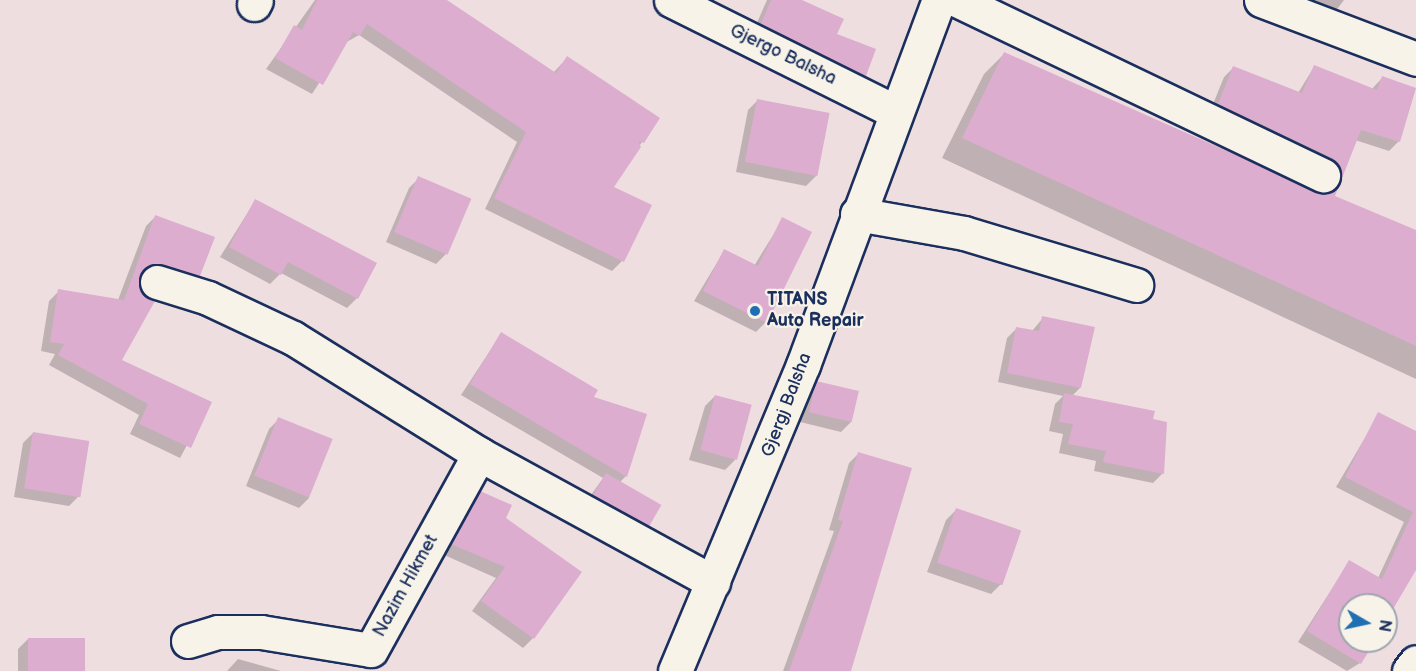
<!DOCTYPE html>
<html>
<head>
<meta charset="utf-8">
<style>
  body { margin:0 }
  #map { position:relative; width:1416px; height:671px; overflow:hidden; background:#efdee0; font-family:"Balsamiq Sans",sans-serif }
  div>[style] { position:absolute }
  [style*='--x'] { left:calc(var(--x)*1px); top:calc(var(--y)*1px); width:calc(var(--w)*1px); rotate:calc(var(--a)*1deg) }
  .shadow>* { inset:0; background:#0003 }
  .building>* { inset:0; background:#dcadcf; transform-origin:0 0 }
  .roads { filter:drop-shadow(2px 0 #1b2f5e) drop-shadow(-2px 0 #1b2f5e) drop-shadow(0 2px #1b2f5e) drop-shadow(0 -2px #1b2f5e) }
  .minor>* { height:33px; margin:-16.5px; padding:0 16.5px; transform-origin:16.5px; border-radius:16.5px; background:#f7f3e8 }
  .dots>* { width:16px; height:16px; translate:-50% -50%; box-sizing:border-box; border:3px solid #f7f3e8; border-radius:50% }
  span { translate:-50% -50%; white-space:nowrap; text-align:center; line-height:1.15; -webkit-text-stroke:4.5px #f7f3e8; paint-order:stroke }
  .street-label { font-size:18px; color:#1b2f5e }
  .poi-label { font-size:18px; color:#1b2f5e; font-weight:700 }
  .left { translate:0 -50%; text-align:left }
  .north { position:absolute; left:1338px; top:593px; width:60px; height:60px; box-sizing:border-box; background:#f7f3e8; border:2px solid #9fa5b1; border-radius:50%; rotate:99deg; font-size:16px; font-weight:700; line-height:24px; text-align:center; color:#1b2f5e }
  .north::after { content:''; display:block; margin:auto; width:21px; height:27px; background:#1f6fb2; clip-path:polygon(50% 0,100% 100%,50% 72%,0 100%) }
</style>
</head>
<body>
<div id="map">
  <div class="shadow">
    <i style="clip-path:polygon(315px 0,445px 0,553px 73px,567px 58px,642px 142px,612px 187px,622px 261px,612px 271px,485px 209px,517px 142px,359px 35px,345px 43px,312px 94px,266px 69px)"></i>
    <i style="clip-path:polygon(767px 0,799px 0,835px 35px,864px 75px,854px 85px,752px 34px)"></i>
    <i style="clip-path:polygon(1286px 0,1344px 0,1332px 16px)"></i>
    <i style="clip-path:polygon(1004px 54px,1315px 193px,1333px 190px,1331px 195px,1416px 232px,1416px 379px,942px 158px,984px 74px)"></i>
    <i style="clip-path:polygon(1234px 67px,1298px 93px,1314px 67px,1371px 90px,1382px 78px,1399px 141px,1389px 151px,1355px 140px,1331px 181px,1209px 114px,1224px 77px)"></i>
    <i style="clip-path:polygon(758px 100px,816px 176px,806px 186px,736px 172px,748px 110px)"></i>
    <i style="clip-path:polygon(419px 178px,446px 254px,436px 264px,386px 242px,409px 188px)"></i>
    <i style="clip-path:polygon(255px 201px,357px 298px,347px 308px,281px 273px,270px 284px,220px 257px)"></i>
    <i style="clip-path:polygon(156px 216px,199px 275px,189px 285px,140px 276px,120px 361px,210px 403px,180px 458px,130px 434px,139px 415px,49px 365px,55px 354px,41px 351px,49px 301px,59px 291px,118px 300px,146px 226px)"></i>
    <i style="clip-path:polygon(783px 219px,766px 322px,756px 332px,694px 301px,724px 251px,754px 266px)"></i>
    <i style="clip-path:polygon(1043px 318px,1080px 388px,1072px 396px,1152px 420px,1163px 473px,1153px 483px,1094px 471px,1096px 461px,1059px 453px,1063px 434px,1049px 431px,1055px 404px,1063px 396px,998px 382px,1007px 338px,1017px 328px,1032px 331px)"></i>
    <i style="clip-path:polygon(501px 334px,592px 398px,626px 476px,620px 482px,648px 525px,638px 535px,584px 505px,603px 478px,461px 395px)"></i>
    <i style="clip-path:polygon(817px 383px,851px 422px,841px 432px,796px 421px)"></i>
    <i style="clip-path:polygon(715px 396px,735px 460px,725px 470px,689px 460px,705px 406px)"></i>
    <i style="clip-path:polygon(1379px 414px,1416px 433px,1416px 567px,1386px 618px,1386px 605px,1350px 605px,1350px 641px,1373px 641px,1360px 663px,1347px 671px,1298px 642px,1349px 562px,1378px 578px,1404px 522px,1336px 487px)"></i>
    <i style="clip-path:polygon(279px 419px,309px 498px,299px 508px,246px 486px,269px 429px)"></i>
    <i style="clip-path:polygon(33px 433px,79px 496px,69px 506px,14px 497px,23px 443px)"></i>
    <i style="clip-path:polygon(859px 453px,849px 671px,783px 671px,834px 531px,829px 530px,849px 463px)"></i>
    <i style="clip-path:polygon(480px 493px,504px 518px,533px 638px,523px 648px,472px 611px,496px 578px,442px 554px)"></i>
    <i style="clip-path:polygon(956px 510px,1001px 584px,991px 594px,927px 572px,946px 520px)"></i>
    <i style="clip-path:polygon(28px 639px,84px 671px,18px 671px,18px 649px)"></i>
    <i style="clip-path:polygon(238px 659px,281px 671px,227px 671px)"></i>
  </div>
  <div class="building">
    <i style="clip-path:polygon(317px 0,447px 0,556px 73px,567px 56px,660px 118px,644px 143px,638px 141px,641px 147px,614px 187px,652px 205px,624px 262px,494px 198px,526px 132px,367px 24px,360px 36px,353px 32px,323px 85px,275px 58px,294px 25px,302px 30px)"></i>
    <i style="clip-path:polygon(771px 0,802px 0,844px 19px,837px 34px,876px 49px,866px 76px,761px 24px)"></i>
    <i style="clip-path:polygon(1004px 52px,1324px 194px,1340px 183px,1339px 165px,1332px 158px,1218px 104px,1233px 66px,1302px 93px,1314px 65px,1377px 90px,1382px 76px,1416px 88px,1400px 142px,1361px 130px,1335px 196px,1416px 230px,1416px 346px,962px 138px)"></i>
    <i style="left:757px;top:99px;width:74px;height:64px;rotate:11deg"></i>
    <i style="left:418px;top:176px;width:58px;height:61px;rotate:23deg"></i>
    <i style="clip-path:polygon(255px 199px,377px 263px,358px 299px,288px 262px,281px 275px,229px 247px)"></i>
    <i style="clip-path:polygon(155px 215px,215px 237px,200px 276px,162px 264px,144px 269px,139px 287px,155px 301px,122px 360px,212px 402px,191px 448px,139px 424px,148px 404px,58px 355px,64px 344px,50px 342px,58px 289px,124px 300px)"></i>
    <i style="clip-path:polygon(782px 217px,812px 232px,767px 323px,703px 291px,724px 249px,758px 266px)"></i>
    <i style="clip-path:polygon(1042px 316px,1095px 327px,1081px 388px,1007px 373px,1016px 327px,1039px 331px)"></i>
    <i style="clip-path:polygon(501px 332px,598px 390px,594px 397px,647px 414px,627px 477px,470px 384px)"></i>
    <i style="left:816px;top:381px;width:44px;height:32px;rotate:13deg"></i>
    <i style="clip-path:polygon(1064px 393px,1155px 411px,1153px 419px,1167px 422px,1164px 474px,1103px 462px,1106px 451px,1068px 444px,1073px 424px,1059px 422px)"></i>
    <i style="left:715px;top:395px;width:38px;height:57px;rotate:15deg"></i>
    <i style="clip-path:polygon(1378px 412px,1416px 431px,1416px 570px,1386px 621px,1386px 605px,1350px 605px,1350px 641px,1375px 641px,1361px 664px,1307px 631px,1349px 560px,1382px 579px,1413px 512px,1345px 477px)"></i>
    <i style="left:278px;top:417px;width:59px;height:63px;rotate:22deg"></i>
    <i style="left:33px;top:432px;width:57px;height:57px;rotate:9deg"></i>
    <i style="clip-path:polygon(858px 452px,912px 468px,851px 671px,789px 671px,843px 521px,838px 520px)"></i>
    <i style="left:606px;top:473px;width:64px;height:26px;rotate:30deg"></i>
    <i style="clip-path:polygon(480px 491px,512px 505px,506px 518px,582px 572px,534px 639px,481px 601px,505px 567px,451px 544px)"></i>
    <i style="left:956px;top:508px;width:69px;height:58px;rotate:19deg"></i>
    <i style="left:28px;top:638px;width:57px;height:33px"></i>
  </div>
  <div class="roads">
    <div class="minor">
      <i style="--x:671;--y:0;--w:251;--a:26.5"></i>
      <i style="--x:957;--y:0;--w:406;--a:25.6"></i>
      <i style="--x:1261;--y:0;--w:166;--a:20.8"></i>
      <i style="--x:254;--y:4;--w:4;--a:-63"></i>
      <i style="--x:857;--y:214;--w:109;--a:10.1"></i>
      <i style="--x:964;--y:233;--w:180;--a:16.8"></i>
      <i style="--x:157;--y:282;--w:53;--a:17.4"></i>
      <i style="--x:208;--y:298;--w:94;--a:25.2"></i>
      <i style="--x:293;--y:338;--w:219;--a:31.9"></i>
      <i style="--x:479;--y:454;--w:267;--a:28.7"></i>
      <i style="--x:188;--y:641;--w:31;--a:-17"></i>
      <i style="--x:218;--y:632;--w:43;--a:0"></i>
      <i style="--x:261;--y:632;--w:111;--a:9.3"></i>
      <i style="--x:371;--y:650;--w:224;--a:-61.1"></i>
      <i style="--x:675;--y:671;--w:332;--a:-67.3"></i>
      <i style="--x:803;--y:365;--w:390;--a:-69.6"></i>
      <i style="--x:1409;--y:671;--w:11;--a:-52"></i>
    </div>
  </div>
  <div class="dots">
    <i style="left:755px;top:311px;background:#1f6fb2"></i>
  </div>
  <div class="street-label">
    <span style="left:783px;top:55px;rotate:26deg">Gjergo Balsha</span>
    <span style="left:787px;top:405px;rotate:-69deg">Gjergj Balsha</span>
    <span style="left:406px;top:586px;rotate:-61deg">Nazim Hikmet</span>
  </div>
  <div class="poi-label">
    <span class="left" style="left:767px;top:311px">TITANS<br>Auto Repair</span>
  </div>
  <div class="north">N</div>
</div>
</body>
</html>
